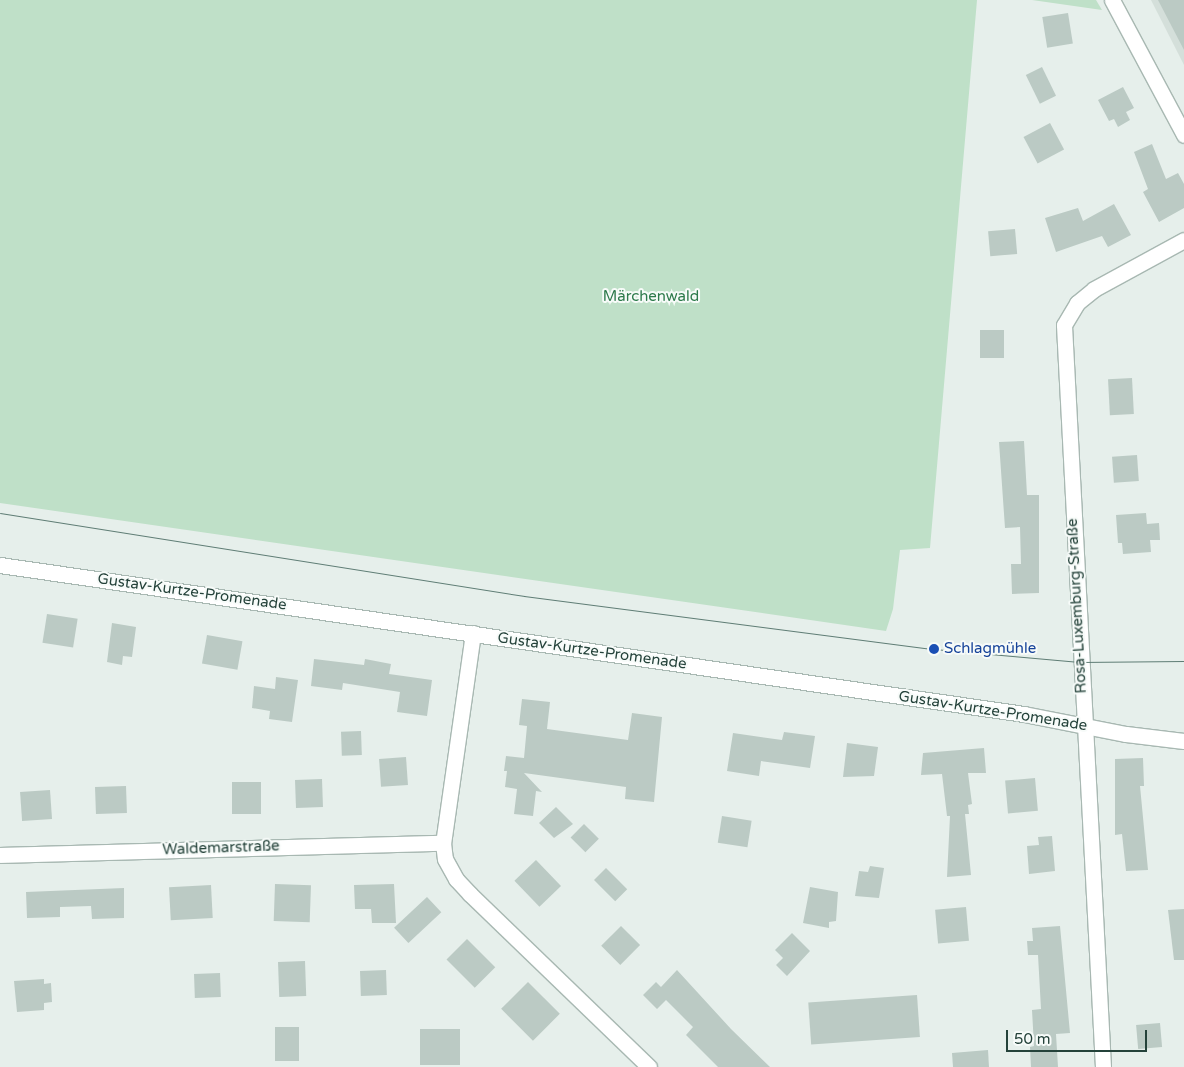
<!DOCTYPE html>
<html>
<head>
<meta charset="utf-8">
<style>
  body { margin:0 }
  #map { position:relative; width:1184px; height:1067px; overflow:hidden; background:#e6efeb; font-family:"Varela Round",sans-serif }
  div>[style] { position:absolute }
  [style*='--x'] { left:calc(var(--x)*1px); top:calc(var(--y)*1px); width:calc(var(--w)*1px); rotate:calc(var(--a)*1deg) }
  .built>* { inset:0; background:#d4dfda }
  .green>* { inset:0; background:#bfe0c8 }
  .building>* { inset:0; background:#bbcac4; transform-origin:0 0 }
  .roads { filter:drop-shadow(1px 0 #a8b8b2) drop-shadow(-1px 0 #a8b8b2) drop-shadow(0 1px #a8b8b2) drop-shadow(0 -1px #a8b8b2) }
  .street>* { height:15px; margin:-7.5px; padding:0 7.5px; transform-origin:7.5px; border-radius:7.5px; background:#fff }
  .secondary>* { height:15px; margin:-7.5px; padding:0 7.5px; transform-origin:7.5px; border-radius:7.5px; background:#fff }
  .tram>* { height:1px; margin:-0.5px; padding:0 0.5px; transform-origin:0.5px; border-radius:0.5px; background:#5f7d75 }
  .dots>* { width:14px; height:14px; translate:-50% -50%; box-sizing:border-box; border:2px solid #f7fbf9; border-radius:50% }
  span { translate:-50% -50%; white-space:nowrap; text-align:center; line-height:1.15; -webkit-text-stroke:4px #f7fbf9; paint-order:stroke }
  .park-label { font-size:15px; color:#2d7a4b }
  .street-label { font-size:15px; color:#24423a }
  .transit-label { font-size:15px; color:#164399 }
  .left { translate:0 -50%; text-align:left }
  .scale { position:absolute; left:1006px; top:1030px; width:141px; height:22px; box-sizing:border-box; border:2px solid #24423a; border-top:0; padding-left:6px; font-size:15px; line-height:18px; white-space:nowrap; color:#24423a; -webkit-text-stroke:4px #f7fbf9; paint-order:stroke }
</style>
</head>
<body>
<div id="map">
  <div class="built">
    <i style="clip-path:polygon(1151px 0,1184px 0,1184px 65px)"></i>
  </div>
  <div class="green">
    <i style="clip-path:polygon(0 0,977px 0,930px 548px,900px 550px,893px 609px,886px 631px,0 503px)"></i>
    <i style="clip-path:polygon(1032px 0,1096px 0,1102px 10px)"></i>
  </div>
  <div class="building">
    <i style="clip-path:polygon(1158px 0,1184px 0,1184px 50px)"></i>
    <i style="left:1068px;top:13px;width:31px;height:26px;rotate:81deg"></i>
    <i style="left:1042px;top:67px;width:32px;height:18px;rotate:64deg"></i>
    <i style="clip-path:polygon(1123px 87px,1134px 108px,1126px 112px,1130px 120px,1118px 127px,1114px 119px,1109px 121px,1098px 100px)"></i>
    <i style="left:1050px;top:123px;width:30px;height:30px;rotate:62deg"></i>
    <i style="clip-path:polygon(1152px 144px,1166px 179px,1178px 173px,1184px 184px,1184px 208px,1159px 222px,1143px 192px,1148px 189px,1134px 152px)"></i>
    <i style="clip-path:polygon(1114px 204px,1131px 235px,1108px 247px,1102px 236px,1056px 252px,1045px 218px,1078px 208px,1083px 221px)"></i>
    <i style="left:1015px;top:229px;width:25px;height:27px;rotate:85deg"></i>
    <i style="left:980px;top:330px;width:24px;height:28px"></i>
    <i style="left:1132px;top:378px;width:36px;height:24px;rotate:87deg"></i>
    <i style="clip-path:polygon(1024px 441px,1027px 495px,1039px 495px,1039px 593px,1012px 594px,1011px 564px,1021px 564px,1020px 527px,1005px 528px,999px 442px)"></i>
    <i style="left:1137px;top:455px;width:26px;height:25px;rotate:86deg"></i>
    <i style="clip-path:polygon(1146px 513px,1147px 524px,1159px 523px,1160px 540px,1150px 540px,1151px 552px,1123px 554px,1122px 543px,1118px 543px,1116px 515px)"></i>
    <i style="left:47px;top:614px;width:31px;height:29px;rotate:9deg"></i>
    <i style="clip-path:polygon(112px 623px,136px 627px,132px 657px,123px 656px,122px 665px,107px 662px)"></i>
    <i style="left:207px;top:635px;width:36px;height:29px;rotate:10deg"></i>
    <i style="clip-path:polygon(314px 659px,364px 665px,365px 659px,391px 664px,389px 674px,432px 680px,427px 716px,397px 712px,400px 692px,343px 683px,342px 690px,311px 686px)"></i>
    <i style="clip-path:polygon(276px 677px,298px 680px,292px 722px,269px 719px,270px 711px,252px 708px,254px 686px,275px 689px)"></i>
    <i style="clip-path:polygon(522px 699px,550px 702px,547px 729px,628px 740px,632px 713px,662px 717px,654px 802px,625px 799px,626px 787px,524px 773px,542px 792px,536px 791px,533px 816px,514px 814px,517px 789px,505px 787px,507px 771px,504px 771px,506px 756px,524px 758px,527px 726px,519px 725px)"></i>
    <i style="left:361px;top:731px;width:24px;height:20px;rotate:88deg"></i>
    <i style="clip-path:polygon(784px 732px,815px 736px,810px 768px,761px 761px,759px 776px,727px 771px,733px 733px,782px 740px)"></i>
    <i style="clip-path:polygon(847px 743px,878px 747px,874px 776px,843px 777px)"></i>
    <i style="clip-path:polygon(984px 748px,986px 773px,968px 773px,972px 804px,968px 805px,969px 814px,965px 814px,971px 875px,947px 877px,950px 816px,947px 816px,942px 774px,921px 775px,923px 753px)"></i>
    <i style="left:406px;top:757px;width:28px;height:27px;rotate:86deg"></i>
    <i style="clip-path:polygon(1143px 758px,1144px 786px,1140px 786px,1148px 870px,1126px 871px,1122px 834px,1115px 835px,1115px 759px)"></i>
    <i style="left:1035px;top:778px;width:33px;height:30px;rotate:85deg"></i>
    <i style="left:322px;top:779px;width:28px;height:27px;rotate:88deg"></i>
    <i style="left:232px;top:782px;width:29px;height:32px"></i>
    <i style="left:126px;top:786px;width:27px;height:31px;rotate:88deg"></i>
    <i style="left:50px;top:790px;width:29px;height:30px;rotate:86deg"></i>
    <i style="clip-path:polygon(556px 807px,573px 824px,554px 838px,539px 823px)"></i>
    <i style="left:722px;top:816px;width:30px;height:27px;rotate:9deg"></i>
    <i style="left:584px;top:824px;width:21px;height:19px;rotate:45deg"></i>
    <i style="clip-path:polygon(1052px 836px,1055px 871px,1029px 874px,1027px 846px,1039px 845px,1038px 837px)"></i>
    <i style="left:536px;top:860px;width:36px;height:30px;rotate:46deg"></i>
    <i style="clip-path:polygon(870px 866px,884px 868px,879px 898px,855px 896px,859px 871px,868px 872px)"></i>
    <i style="left:606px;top:868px;width:30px;height:17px;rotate:45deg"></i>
    <i style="left:275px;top:884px;width:36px;height:37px;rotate:2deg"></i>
    <i style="clip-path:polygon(394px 884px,396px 923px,372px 923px,371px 909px,355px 909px,354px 885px)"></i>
    <i style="left:211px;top:885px;width:33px;height:42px;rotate:87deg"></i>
    <i style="clip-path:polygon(810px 887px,838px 892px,836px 921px,829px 922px,829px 928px,803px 923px)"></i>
    <i style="clip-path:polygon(124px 888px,124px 918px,92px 919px,91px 906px,60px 907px,60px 917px,27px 918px,26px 892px)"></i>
    <i style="left:427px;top:897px;width:21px;height:45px;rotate:47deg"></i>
    <i style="left:966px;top:907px;width:34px;height:31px;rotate:85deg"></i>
    <i style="clip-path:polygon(1184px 909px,1184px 960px,1174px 960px,1168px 910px)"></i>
    <i style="left:621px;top:926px;width:27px;height:28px;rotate:45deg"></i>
    <i style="clip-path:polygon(1060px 926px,1070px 1033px,1056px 1034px,1058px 1067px,1031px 1067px,1030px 1047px,1034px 1046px,1032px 1010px,1041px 1009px,1038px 955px,1028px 955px,1027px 941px,1033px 941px,1032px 928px)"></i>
    <i style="clip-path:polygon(792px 933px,810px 951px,787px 976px,776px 965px,783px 958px,775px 950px)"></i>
    <i style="left:467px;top:939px;width:40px;height:29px;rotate:45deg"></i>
    <i style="left:305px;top:961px;width:35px;height:27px;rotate:88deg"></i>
    <i style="left:386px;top:970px;width:25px;height:26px;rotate:88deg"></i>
    <i style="clip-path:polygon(677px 970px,731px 1029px,770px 1067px,718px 1067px,686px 1035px,693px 1027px,666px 1000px,657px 1009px,643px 995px,656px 982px,661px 987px)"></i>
    <i style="left:220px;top:973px;width:24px;height:26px;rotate:88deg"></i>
    <i style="clip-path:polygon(44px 979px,44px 984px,51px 983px,52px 1002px,44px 1003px,44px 1010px,17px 1012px,14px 981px)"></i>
    <i style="left:528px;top:982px;width:45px;height:38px;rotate:45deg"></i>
    <i style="left:917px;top:995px;width:42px;height:109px;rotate:86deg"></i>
    <i style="left:1160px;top:1023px;width:24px;height:24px;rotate:85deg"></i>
    <i style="left:299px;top:1027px;width:34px;height:24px;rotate:90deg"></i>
    <i style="left:420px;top:1029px;width:40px;height:36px"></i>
    <i style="clip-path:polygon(988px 1050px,989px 1067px,953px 1067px,952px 1053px)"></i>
  </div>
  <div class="roads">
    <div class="street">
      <i style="--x:0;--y:565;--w:1035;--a:8.28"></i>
      <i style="--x:1024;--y:714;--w:104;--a:11.1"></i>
      <i style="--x:1126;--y:734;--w:58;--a:6.9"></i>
      <i style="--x:473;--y:633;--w:212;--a:98.1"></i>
      <i style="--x:443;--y:843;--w:16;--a:83"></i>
      <i style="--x:445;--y:859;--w:23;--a:61"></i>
      <i style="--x:456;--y:879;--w:21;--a:47"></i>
      <i style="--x:470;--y:894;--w:249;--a:44"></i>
      <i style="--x:0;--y:855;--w:443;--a:-1.6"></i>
      <i style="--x:1103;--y:1067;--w:743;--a:-93.01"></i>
      <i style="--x:1064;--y:325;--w:26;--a:-59"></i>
      <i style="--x:1077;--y:303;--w:22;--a:-39"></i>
      <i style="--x:1094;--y:289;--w:102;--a:-28.6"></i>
    </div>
    <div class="secondary">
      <i style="--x:1112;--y:0;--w:153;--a:61.9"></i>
    </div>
  </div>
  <div class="tram">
    <i style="--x:0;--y:513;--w:531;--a:9"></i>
    <i style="--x:524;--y:596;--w:413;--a:7.4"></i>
    <i style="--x:934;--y:649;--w:146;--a:5.1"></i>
    <i style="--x:1079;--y:662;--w:105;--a:-0.5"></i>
  </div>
  <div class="dots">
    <i style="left:934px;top:649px;background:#1a4fb4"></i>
  </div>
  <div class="park-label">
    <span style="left:651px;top:297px">Märchenwald</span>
  </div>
  <div class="street-label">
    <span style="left:192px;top:592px;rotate:8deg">Gustav-Kurtze-Promenade</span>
    <span style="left:1077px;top:606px;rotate:-93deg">Rosa-Luxemburg-Straße</span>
    <span style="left:592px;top:651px;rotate:8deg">Gustav-Kurtze-Promenade</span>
    <span style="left:993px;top:711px;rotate:9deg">Gustav-Kurtze-Promenade</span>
    <span style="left:221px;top:848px;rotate:-2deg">Waldemarstraße</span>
  </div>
  <div class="transit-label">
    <span class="left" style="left:944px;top:649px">Schlagmühle</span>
  </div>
  <div class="scale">50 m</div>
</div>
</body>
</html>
